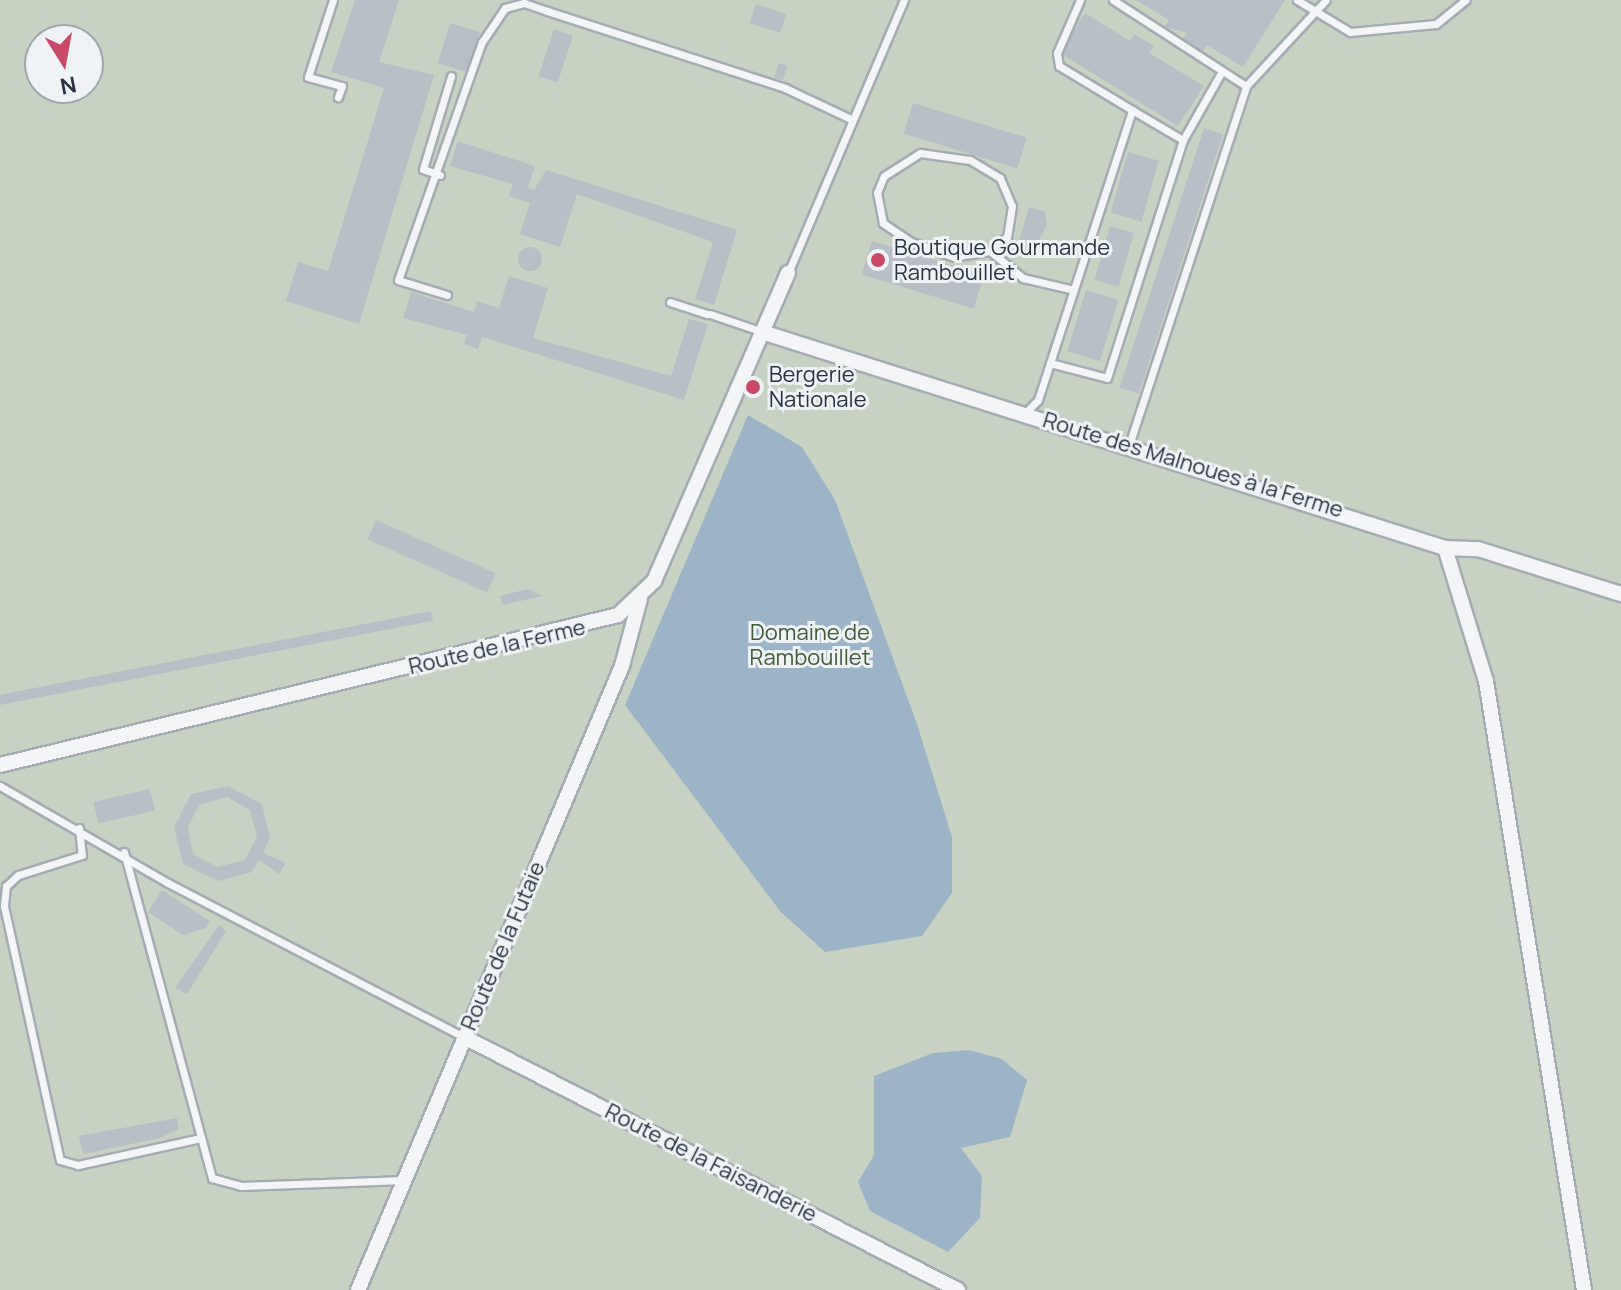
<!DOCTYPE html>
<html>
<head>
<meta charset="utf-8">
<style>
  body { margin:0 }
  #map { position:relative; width:1621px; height:1290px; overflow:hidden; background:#e0e4e9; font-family:Manrope,sans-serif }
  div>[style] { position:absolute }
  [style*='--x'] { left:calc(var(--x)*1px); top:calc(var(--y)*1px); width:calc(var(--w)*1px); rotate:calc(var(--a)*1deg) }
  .green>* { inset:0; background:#c7d2c2 }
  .water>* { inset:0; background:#9cb4c8 }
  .building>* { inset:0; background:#b8bec5; transform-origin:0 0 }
  .round { border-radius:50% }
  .roads { filter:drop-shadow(2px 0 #a5abb3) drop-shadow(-2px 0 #a5abb3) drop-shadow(0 2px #a5abb3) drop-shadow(0 -2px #a5abb3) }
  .service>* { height:7px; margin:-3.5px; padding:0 3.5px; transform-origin:3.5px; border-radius:3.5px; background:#f3f5f7 }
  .minor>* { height:14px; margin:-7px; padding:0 7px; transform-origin:7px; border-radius:7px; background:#f3f5f7 }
  .dots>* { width:22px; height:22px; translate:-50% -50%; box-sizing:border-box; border:4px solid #f0f3f6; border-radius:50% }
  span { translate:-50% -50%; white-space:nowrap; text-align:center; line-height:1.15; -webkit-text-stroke:6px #f0f3f6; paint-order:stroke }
  .poi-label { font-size:22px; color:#293340 }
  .left { translate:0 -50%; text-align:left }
  .street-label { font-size:22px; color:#293340 }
  .park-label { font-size:22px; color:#405b37 }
  .north { position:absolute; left:24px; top:24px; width:80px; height:80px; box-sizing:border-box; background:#f0f3f6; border:2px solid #a0a6ad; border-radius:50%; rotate:169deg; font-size:22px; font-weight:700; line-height:32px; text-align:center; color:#293340 }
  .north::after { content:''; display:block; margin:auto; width:28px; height:36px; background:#ca4966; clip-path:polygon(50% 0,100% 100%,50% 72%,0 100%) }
</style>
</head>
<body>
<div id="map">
  <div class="green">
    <i style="clip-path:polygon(evenodd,0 0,1621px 0,1621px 1290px,0 1290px,0 0,40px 40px,88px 40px,88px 88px,40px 88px,40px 40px)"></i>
  </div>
  <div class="water">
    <i style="clip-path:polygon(748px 415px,802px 447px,835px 500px,917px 724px,952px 837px,952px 893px,922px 936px,825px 952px,780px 911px,625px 705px)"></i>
    <i style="clip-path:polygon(969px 1050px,1002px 1059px,1027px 1080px,1010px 1137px,961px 1148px,982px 1176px,980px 1218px,948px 1252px,870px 1211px,858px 1182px,874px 1155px,874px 1076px,933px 1053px)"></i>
  </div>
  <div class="building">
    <i style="clip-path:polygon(355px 0,399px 0,379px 62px,434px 75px,359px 324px,286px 301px,298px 262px,328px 271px,384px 88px,331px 72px)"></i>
    <i style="clip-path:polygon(1136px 0,1285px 0,1243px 67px,1207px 45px,1201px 54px,1181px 42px,1187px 33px,1165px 27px,1169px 20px)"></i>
    <i style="left:756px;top:4px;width:32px;height:20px;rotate:18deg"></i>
    <i style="clip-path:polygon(1085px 13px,1130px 41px,1134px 34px,1154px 46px,1149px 53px,1204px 86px,1178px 126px,1060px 53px)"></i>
    <i style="left:450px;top:23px;width:31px;height:42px;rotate:17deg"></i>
    <i style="left:554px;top:29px;width:20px;height:50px;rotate:18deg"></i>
    <i style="left:779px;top:63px;width:9px;height:15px;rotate:18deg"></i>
    <i style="left:913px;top:103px;width:119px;height:32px;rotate:17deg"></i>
    <i style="left:1204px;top:128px;width:20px;height:273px;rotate:18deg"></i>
    <i style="clip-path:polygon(458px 141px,535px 166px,528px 188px,534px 190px,546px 170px,737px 230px,714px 305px,695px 299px,713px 242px,577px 194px,560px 247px,520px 234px,530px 203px,509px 196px,513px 184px,450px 166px)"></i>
    <i style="left:1128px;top:152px;width:32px;height:63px;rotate:16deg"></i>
    <i style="clip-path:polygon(1029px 207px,1045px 212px,1047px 225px,1033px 253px,1017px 249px)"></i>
    <i style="left:1110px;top:226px;width:25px;height:56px;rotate:16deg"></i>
    <i style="left:872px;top:241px;width:117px;height:35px;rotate:17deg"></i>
    <i class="round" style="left:518px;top:247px;width:24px;height:24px"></i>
    <i style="clip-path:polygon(509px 276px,548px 288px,533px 338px,671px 376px,689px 319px,708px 324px,684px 400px,482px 337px,478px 349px,464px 344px,467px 335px,403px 318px,411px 292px,474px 312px,477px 301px,499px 308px)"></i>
    <i style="left:1086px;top:290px;width:34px;height:64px;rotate:17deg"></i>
    <i style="left:376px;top:520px;width:131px;height:21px;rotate:24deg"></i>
    <i style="clip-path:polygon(528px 589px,542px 596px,503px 605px,500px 596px)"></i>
    <i style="left:431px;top:611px;width:10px;height:443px;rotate:79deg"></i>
    <i style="clip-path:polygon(evenodd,228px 786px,262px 804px,270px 838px,263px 853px,286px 863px,279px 874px,259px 860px,252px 872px,218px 881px,183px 864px,174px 827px,191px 794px,228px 786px,227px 797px,250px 810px,257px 836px,245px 860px,217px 867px,193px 854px,188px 827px,199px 805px,227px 797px)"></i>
    <i style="left:150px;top:789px;width:22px;height:58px;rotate:77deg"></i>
    <i style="clip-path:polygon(162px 890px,210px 921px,206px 928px,183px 935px,148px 912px)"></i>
    <i style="clip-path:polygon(219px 925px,226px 931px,187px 994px,175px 988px)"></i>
    <i style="clip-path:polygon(177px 1118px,179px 1129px,160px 1138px,83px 1154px,79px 1136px)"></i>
  </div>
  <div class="roads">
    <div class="service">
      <i style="--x:333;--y:0;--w:81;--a:108"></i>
      <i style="--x:308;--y:77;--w:35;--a:15"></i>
      <i style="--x:342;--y:86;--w:12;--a:110"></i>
      <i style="--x:1113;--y:0;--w:158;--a:32.9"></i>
      <i style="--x:1297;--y:0;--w:62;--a:31.1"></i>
      <i style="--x:1350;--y:32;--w:86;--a:-5.3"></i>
      <i style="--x:1436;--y:24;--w:38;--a:-39"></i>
      <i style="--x:1132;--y:110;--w:59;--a:30.5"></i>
      <i style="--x:920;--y:153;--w:50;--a:8"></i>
      <i style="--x:970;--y:160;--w:35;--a:31"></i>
      <i style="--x:1000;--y:178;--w:30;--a:67"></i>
      <i style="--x:1012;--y:206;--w:31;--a:99"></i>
      <i style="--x:1007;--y:237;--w:22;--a:141"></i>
      <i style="--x:990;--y:251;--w:36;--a:171"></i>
      <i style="--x:954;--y:257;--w:46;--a:-160.8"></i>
      <i style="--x:911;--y:242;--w:34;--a:-146"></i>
      <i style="--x:883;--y:223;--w:31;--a:-101"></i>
      <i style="--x:877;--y:193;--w:18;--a:-68"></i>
      <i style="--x:884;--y:176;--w:43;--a:-32.6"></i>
      <i style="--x:440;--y:175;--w:18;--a:-161"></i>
      <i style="--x:423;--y:169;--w:97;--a:-73.2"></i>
      <i style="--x:990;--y:251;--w:43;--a:39.3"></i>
      <i style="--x:1023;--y:278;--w:52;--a:13.2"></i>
      <i style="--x:788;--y:273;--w:297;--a:-67"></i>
      <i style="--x:447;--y:295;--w:51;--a:-163"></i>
      <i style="--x:398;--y:280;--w:252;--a:-70.6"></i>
      <i style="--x:482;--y:42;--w:41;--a:-55.9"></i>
      <i style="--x:505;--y:8;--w:20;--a:-15"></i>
      <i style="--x:524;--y:3;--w:24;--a:19"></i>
      <i style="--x:547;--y:11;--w:250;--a:17.9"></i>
      <i style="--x:785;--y:88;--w:73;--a:25.2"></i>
      <i style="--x:670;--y:302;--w:39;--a:18"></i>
      <i style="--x:710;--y:314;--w:56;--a:18.8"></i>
      <i style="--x:1050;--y:363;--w:59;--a:14.7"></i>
      <i style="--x:1107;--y:378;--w:250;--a:-72.3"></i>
      <i style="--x:1183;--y:140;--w:79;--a:-60.5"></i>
      <i style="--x:1025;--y:413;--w:18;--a:-45"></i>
      <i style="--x:1038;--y:400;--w:305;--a:-72"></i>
      <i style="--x:1132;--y:110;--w:85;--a:-148.9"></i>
      <i style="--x:1059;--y:66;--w:13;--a:-99"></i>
      <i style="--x:1057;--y:53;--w:58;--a:-66.5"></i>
      <i style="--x:1129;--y:445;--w:378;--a:-71.9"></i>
      <i style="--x:1246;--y:86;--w:117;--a:-47.1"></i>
      <i style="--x:0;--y:786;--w:194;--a:30"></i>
      <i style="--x:168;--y:883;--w:334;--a:27.5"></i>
      <i style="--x:79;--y:828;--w:27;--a:84"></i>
      <i style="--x:82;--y:855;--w:67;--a:162.6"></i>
      <i style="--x:18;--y:875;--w:16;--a:137"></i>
      <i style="--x:6;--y:886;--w:20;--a:96"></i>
      <i style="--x:4;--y:906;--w:260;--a:77.6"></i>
      <i style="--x:60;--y:1160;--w:19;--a:16"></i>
      <i style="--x:78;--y:1165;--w:121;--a:-12.4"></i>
      <i style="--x:124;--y:852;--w:338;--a:74.9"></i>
      <i style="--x:212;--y:1178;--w:30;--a:15"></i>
      <i style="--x:241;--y:1186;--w:164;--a:-2.1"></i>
    </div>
    <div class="minor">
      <i style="--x:765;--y:333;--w:713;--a:17.55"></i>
      <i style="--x:1445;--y:548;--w:33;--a:2"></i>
      <i style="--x:1478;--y:549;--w:150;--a:17.5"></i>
      <i style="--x:1445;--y:548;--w:139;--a:72.9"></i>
      <i style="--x:1486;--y:681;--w:617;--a:80.86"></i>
      <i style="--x:0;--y:765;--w:636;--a:-13.64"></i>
      <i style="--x:618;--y:615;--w:50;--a:-43.4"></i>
      <i style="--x:654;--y:581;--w:336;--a:-66.5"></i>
      <i style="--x:464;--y:1037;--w:555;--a:27.12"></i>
      <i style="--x:358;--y:1290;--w:678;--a:-67.07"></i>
      <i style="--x:622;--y:666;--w:69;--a:-75"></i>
    </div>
  </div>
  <div class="dots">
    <i style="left:878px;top:260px;background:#ca4966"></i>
    <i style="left:753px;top:387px;background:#ca4966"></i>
  </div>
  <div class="poi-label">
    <span class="left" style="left:894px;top:260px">Boutique Gourmande<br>Rambouillet</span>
    <span class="left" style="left:769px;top:387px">Bergerie<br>Nationale</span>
  </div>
  <div class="street-label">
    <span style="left:1193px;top:465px;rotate:17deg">Route des Malnoues à la Ferme</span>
    <span style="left:497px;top:647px;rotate:-13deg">Route de la Ferme</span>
    <span style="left:503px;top:946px;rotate:-67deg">Route de la Futaie</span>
    <span style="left:711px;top:1163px;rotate:27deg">Route de la Faisanderie</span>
  </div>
  <div class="park-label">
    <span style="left:810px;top:645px">Domaine de<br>Rambouillet</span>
  </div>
  <div class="north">N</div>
</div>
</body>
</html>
